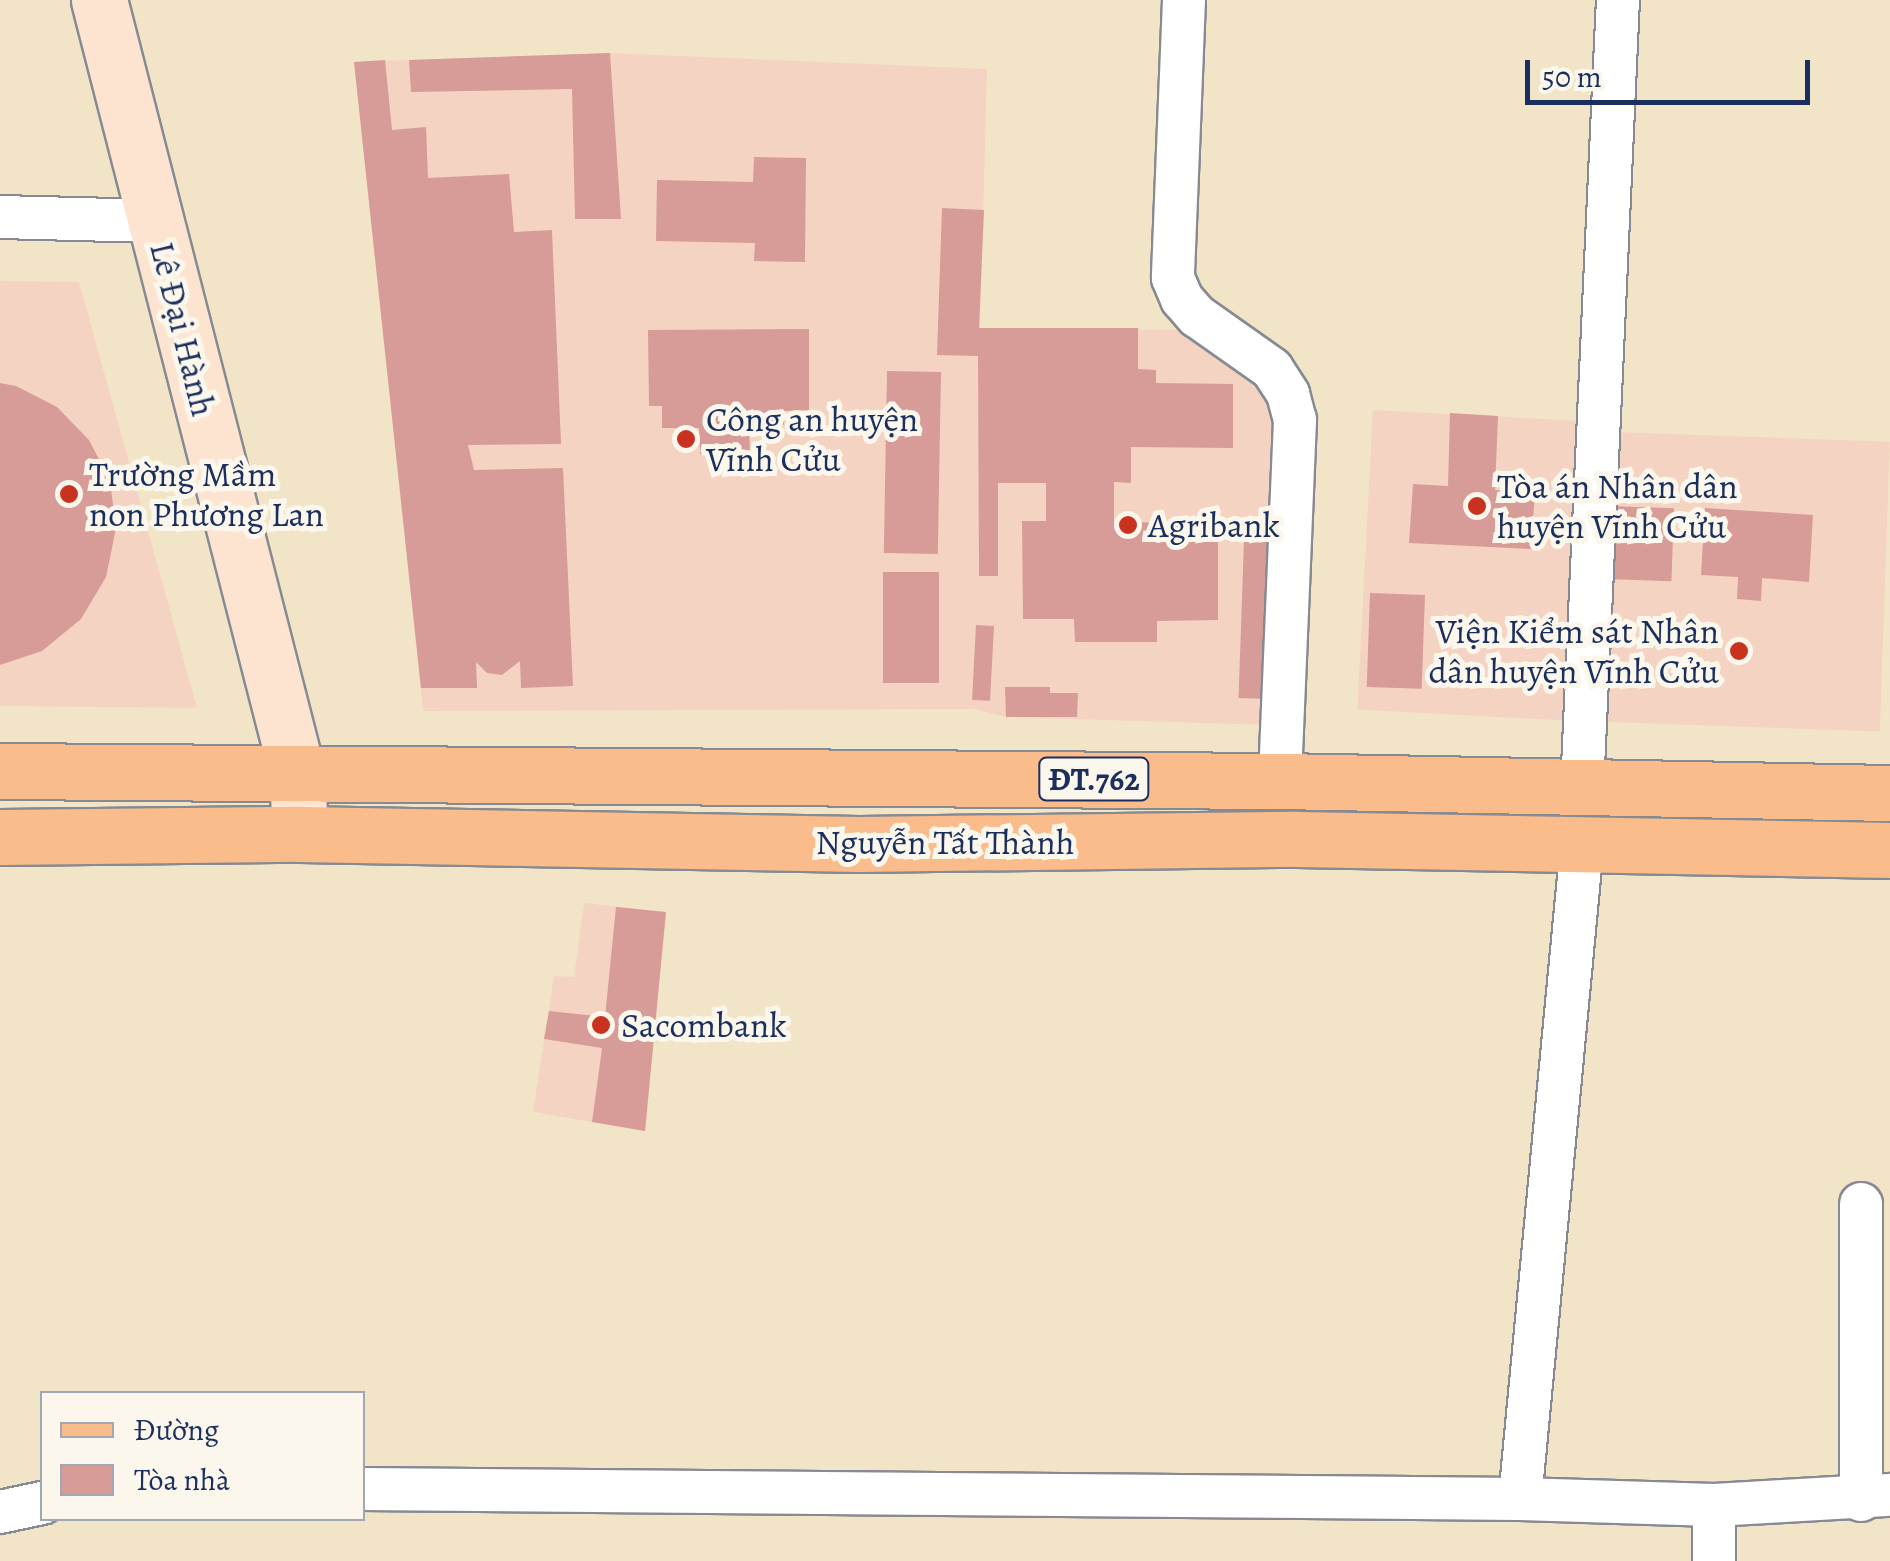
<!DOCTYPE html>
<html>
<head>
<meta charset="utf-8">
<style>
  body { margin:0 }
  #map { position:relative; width:1890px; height:1561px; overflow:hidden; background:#f2e4c7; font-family:Alegreya,serif }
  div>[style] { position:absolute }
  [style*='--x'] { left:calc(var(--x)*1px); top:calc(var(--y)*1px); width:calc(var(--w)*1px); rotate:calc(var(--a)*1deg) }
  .built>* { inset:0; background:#f5d3c2; transform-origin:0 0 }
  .building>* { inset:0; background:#d79b98; transform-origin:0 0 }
  .roads { filter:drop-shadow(2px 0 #868a92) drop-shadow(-2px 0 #868a92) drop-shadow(0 2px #868a92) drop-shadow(0 -2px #868a92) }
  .street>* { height:42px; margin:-21px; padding:0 21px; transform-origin:21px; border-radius:21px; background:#fff }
  .secondary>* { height:55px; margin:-27.5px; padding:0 27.5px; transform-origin:27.5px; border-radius:27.5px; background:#fde4d1 }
  .primary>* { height:55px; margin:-27.5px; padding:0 27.5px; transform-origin:27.5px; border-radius:27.5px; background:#fabc8b }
  .dots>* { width:28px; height:28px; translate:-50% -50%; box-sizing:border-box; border:5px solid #fbf7ec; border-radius:50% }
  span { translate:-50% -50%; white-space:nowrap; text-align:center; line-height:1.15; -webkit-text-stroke:10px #fbf7ec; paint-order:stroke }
  .shield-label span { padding:2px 8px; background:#fbf7ec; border:2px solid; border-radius:8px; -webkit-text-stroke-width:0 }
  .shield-label { font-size:32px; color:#1b2f5e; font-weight:700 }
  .street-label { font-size:35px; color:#1b2f5e }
  .poi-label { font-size:35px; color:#1b2f5e }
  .left { translate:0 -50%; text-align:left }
  .right { translate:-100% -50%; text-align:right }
  .legend { position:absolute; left:40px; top:1391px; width:325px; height:130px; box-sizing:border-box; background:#fbf7ec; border:2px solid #a1a7b3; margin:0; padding:12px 18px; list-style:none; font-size:30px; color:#1b2f5e }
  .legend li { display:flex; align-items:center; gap:20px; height:50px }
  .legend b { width:50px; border:2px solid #a1a7b3 }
  .scale { position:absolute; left:1525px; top:60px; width:285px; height:45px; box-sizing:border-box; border:5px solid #1b2f5e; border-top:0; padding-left:12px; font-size:30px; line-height:35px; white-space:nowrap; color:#1b2f5e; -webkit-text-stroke:8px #fbf7ec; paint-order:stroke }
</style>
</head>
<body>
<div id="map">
  <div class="built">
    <i style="clip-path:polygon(610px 53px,987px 69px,980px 328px,1195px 330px,1276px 399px,1269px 725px,1006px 717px,974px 709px,423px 711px,354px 62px)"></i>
    <i style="clip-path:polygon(0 281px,79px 282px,197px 708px,0 706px)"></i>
    <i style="left:1373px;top:410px;width:213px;height:300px;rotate:3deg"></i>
    <i style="left:1613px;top:432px;width:277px;height:290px;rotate:2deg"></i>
    <i style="clip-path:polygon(584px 903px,666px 912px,645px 1131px,533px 1112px,554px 976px,574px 977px)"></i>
  </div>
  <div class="building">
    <i style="clip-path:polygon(610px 53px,621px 219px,575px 219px,572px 89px,411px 92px,409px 60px)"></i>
    <i style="clip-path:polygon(385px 60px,392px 130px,426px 127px,428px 178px,509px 174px,514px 232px,552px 230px,561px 444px,468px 445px,474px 470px,563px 468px,573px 686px,521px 688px,520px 661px,502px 675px,487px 673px,476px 662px,477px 688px,421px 688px,354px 62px)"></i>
    <i style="clip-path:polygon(754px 157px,806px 158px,805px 262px,754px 261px,755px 243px,656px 241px,657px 180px,753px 182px)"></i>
    <i style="clip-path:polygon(942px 208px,984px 210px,979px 328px,1138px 328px,1138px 369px,1156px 370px,1156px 383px,1233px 384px,1233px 448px,1131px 447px,1131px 483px,1114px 482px,1114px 522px,1218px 523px,1218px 620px,1157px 621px,1157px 642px,1075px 642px,1074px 619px,1023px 619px,1022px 521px,1046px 521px,1046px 483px,998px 483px,998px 576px,979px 576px,978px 356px,937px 355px)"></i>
    <i style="clip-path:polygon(809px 329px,809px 410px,784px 411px,784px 425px,749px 425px,750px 454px,700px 454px,699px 428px,662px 428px,662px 406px,649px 406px,648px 330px)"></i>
    <i style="left:887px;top:371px;width:54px;height:182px;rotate:1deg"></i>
    <i style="clip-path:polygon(0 383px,16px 386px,57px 407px,89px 440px,110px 481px,116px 528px,106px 577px,81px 619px,42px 651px,0 665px)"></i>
    <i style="clip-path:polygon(1450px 413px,1498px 416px,1495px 490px,1535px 492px,1531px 549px,1409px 543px,1413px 484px,1448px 486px)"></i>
    <i style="left:1609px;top:506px;width:65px;height:73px;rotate:2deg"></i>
    <i style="clip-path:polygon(1705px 508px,1813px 515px,1809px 582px,1762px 578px,1761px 601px,1737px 599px,1738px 577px,1701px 575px)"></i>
    <i style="left:1244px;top:541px;width:33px;height:157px;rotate:2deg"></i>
    <i style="left:883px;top:572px;width:56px;height:111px"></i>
    <i style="left:1370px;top:593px;width:55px;height:94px;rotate:2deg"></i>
    <i style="left:976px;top:625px;width:18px;height:75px;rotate:3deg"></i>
    <i style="clip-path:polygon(1005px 687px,1050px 687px,1050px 693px,1078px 693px,1077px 717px,1006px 717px)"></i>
    <i style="clip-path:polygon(616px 907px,666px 912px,645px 1131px,592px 1122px,602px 1048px,544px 1039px,549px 1011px,605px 1017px)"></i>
  </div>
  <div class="roads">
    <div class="street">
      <i style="--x:1184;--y:0;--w:278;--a:92.3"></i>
      <i style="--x:1173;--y:278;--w:23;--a:67"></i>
      <i style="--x:1182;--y:299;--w:23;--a:49"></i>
      <i style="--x:1197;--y:316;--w:92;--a:35.2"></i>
      <i style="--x:1272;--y:369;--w:30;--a:57"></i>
      <i style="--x:1288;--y:394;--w:27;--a:75"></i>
      <i style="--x:1295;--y:420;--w:361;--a:92.4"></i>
      <i style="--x:0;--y:217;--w:156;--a:1.5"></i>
      <i style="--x:1582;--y:789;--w:790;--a:-87.39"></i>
      <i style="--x:362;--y:1489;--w:1158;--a:0.49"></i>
      <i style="--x:1520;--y:1499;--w:194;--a:1.8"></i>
      <i style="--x:1714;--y:1505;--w:176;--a:-3.3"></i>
      <i style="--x:1520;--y:1499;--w:657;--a:-84.58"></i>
      <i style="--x:1861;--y:1500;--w:296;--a:-90"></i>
      <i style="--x:0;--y:1512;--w:43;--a:-12.1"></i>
      <i style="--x:1714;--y:1561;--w:56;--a:-90"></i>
    </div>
    <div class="secondary">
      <i style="--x:99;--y:0;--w:798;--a:75.63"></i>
      <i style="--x:297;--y:773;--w:61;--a:87.2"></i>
    </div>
    <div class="primary">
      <i style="--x:0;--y:771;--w:1280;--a:0.45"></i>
      <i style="--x:1280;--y:781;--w:610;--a:1.13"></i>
      <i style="--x:0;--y:837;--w:300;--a:-0.6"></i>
      <i style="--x:300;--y:834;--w:559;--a:1.02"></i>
      <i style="--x:859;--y:844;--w:438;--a:-0.7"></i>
      <i style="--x:1297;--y:839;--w:593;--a:1.06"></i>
    </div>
  </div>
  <div class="dots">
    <i style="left:686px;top:439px;background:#c8321e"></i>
    <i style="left:69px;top:494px;background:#c8321e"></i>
    <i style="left:1477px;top:506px;background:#c8321e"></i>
    <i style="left:1128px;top:525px;background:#c8321e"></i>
    <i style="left:1739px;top:651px;background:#c8321e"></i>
    <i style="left:601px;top:1025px;background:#c8321e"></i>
  </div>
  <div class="shield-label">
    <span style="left:1094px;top:779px">ĐT.762</span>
  </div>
  <div class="street-label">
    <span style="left:183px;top:329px;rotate:76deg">Lê Đại Hành</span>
    <span style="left:945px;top:842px">Nguyễn Tất Thành</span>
  </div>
  <div class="poi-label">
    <span class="left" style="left:706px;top:439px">Công an huyện<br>Vĩnh Cửu</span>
    <span class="left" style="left:89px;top:494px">Trường Mầm<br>non Phương Lan</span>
    <span class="left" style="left:1497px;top:506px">Tòa án Nhân dân<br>huyện Vĩnh Cửu</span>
    <span class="left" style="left:1148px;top:525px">Agribank</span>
    <span class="right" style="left:1719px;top:651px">Viện Kiểm sát Nhân<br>dân huyện Vĩnh Cửu</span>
    <span class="left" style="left:621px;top:1025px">Sacombank</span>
  </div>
  <ul class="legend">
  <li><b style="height:12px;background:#fabc8b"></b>Đường</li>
  <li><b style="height:28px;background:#d79b98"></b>Tòa nhà</li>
  </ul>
  <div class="scale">50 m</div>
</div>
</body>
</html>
